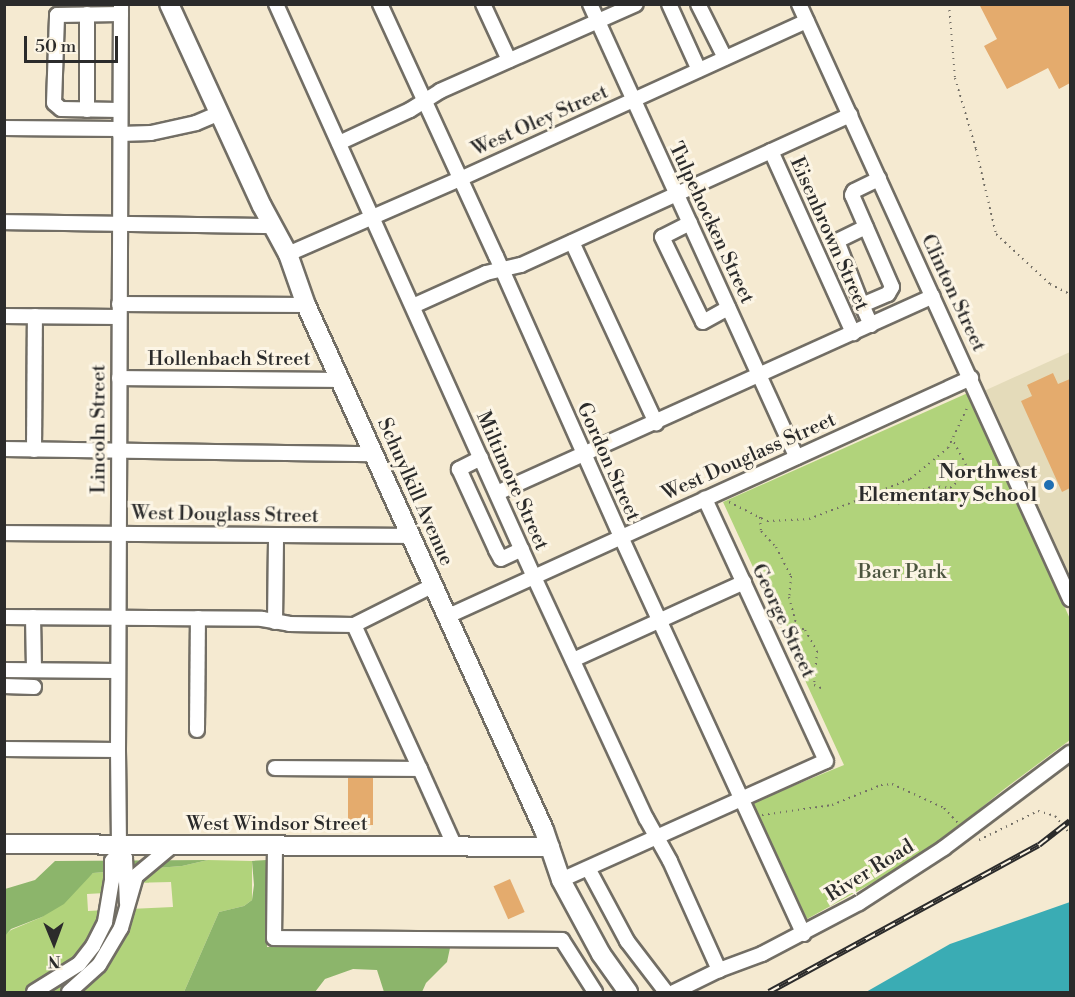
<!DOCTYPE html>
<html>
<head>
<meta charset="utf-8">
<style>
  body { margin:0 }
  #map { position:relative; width:1075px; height:997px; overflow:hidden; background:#f5ead1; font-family:"Libre Bodoni",serif }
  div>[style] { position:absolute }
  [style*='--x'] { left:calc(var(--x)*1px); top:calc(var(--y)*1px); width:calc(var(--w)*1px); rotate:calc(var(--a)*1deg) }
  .built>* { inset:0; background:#e4dbba }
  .green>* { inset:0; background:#b1d37b }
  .forest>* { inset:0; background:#8cb56b }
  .water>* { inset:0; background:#3aacb4 }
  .building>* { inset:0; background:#e4ab6d; transform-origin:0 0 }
  .path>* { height:2px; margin-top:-1px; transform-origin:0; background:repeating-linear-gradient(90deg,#726e65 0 1.5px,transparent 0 6px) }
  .roads { filter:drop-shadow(2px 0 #726e65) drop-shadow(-2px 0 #726e65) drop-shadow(0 2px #726e65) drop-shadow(0 -2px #726e65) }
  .minor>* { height:14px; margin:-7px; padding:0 7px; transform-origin:7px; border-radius:7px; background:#fff }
  .major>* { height:18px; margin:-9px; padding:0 9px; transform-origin:9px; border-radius:9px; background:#fff }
  .rail>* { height:6px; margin-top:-3px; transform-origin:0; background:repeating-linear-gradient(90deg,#fcf5e5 0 11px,#2b2b2b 0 22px); box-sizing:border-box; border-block:2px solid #2b2b2b }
  .dots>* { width:16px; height:16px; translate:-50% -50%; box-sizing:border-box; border:3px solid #fcf5e5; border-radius:50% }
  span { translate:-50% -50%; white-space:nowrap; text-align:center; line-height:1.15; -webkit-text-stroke:6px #fcf5e5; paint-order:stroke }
  .street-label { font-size:20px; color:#2b2b2b }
  .poi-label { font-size:20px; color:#2b2b2b; font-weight:700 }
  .right { translate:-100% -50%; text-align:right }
  .park-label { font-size:20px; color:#4c553f }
  .frame { position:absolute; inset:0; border:6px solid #2b2b2b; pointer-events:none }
  .north { position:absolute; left:24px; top:913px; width:60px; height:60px; -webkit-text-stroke:4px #fcf5e5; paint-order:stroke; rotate:179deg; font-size:16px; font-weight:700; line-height:24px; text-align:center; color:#2b2b2b }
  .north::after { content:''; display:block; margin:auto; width:21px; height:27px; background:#2b2b2b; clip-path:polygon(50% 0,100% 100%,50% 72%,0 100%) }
  .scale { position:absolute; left:24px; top:36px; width:94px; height:27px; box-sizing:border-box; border:3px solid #2b2b2b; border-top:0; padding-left:8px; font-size:18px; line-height:21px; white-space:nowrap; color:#2b2b2b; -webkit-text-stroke:4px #fcf5e5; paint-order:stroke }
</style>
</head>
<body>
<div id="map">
  <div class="built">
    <i style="clip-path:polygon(1070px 352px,1070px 579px,984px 391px)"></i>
  </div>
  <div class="green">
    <i style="clip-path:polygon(970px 392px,1070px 619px,1070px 740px,1003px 790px,925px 854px,807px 919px,752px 803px,844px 765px,723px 502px)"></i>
    <i style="clip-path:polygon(evenodd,208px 860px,252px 861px,252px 900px,244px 906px,219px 912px,184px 992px,5px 992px,4px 936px,11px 930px,42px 917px,93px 873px,182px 866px,208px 860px,171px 882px,173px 907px,130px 909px,129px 883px,171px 882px,208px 860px,123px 892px,124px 909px,88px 911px,87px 894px,123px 892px)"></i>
  </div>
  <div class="forest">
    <i style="clip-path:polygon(208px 860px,182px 866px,93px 873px,64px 904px,42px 917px,11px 929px,5px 936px,5px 889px,35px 880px,55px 861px)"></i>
    <i style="clip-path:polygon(267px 860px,267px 947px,450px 948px,447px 962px,426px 983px,422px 992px,384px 992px,377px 970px,353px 969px,325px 979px,315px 992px,184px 992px,219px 912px,244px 906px,252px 900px,254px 885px,252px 861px)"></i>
  </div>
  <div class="water">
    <i style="clip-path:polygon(1070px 902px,1070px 992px,866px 992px,950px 944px)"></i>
  </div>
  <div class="building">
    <i style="clip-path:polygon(979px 4px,1070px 4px,1070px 83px,1059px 89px,1048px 68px,1007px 89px,984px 46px,997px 39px)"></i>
    <i style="clip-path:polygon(1053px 373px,1058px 384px,1070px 379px,1070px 488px,1062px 492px,1021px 401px,1032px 396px,1027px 385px)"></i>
    <i style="left:348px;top:778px;width:25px;height:47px"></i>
    <i style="left:510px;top:879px;width:36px;height:18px;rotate:66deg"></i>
  </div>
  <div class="path">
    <i style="--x:949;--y:4;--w:74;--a:85.4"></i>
    <i style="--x:955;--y:78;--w:74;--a:73.5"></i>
    <i style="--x:976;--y:149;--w:87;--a:76.8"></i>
    <i style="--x:996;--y:234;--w:74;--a:42.8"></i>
    <i style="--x:1050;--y:284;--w:22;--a:27"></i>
    <i style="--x:729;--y:502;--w:42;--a:26.6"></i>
    <i style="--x:767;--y:521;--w:42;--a:-2.7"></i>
    <i style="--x:809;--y:519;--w:53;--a:-21.2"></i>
    <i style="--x:858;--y:500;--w:56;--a:-22"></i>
    <i style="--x:910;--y:479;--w:49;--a:-39.2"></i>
    <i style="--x:948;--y:448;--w:47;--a:-64.5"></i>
    <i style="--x:898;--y:504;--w:11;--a:-45"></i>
    <i style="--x:906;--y:496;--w:29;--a:-20"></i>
    <i style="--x:933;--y:486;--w:17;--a:7"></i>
    <i style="--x:950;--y:488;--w:13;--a:-39"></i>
    <i style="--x:960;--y:480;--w:16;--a:-68"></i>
    <i style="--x:966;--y:465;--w:30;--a:-118"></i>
    <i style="--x:760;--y:517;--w:14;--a:86"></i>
    <i style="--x:761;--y:531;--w:22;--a:47"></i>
    <i style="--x:776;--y:547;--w:33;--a:63"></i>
    <i style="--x:791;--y:576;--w:21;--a:95"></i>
    <i style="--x:789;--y:597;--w:30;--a:75"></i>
    <i style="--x:797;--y:626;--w:9;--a:27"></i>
    <i style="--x:805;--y:630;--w:24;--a:60"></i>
    <i style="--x:817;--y:651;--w:34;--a:95"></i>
    <i style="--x:814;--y:685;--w:8;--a:23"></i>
    <i style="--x:762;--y:815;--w:71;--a:-8.1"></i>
    <i style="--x:832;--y:805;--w:53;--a:-22.2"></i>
    <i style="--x:881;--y:785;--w:11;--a:-5"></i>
    <i style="--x:892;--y:784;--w:57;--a:24.8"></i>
    <i style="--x:944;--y:808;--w:21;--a:47"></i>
    <i style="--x:979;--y:840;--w:66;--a:-26.2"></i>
    <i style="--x:1038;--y:811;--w:18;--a:16"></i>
    <i style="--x:1055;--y:816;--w:23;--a:50"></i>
  </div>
  <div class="roads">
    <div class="minor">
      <i style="--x:121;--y:4;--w:746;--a:90.23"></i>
      <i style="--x:118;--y:750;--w:95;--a:89.4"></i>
      <i style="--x:119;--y:845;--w:8;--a:90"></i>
      <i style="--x:119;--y:853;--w:8;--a:40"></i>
      <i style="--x:125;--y:858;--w:45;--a:87.5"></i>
      <i style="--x:276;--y:4;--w:628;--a:65.76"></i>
      <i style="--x:534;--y:577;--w:266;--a:65.1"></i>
      <i style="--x:646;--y:818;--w:49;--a:60.8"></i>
      <i style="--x:670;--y:861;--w:120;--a:65.8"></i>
      <i style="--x:380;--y:4;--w:277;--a:65.3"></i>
      <i style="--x:496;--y:256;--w:308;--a:66"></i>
      <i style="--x:621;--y:537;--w:437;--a:65.3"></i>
      <i style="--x:483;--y:4;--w:62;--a:65.1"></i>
      <i style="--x:590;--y:4;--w:498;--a:65.5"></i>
      <i style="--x:669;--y:4;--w:72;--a:65.6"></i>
      <i style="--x:698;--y:4;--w:60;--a:63.4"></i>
      <i style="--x:799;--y:4;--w:654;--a:65.51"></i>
      <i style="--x:87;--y:110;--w:96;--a:-90"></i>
      <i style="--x:120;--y:110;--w:59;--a:-179"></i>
      <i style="--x:61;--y:109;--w:9;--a:-139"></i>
      <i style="--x:54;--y:103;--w:88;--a:-88"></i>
      <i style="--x:57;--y:15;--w:64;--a:-0.9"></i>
      <i style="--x:4;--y:128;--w:116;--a:0.5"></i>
      <i style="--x:120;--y:134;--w:31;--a:-2"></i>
      <i style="--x:151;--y:133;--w:46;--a:-12.5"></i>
      <i style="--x:196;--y:123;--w:25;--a:-23"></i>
      <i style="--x:339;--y:143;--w:78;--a:-24.9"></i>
      <i style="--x:410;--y:110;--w:36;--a:-32"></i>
      <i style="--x:440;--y:91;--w:214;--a:-23.9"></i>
      <i style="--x:771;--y:151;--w:200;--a:65.7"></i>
      <i style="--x:4;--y:222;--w:269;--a:0.9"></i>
      <i style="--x:690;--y:223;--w:31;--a:153"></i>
      <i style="--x:662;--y:237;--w:94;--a:64.2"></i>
      <i style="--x:703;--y:322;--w:29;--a:-29"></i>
      <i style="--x:572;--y:242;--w:200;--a:65.1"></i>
      <i style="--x:288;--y:254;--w:188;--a:-23.6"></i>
      <i style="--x:460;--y:179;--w:381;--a:-24.5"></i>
      <i style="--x:119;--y:304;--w:187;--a:0.3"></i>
      <i style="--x:862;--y:305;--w:69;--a:-111.3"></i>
      <i style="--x:837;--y:241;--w:32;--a:-26"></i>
      <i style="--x:413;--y:306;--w:80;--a:-24.3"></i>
      <i style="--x:486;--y:273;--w:36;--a:-13"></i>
      <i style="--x:521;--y:265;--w:362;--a:-24.5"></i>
      <i style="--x:4;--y:316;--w:115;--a:0.5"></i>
      <i style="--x:871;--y:325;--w:22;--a:-114"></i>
      <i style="--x:862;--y:305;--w:28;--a:-23"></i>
      <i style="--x:888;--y:294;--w:8;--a:-60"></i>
      <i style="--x:892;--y:287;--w:100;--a:-113.5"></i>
      <i style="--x:852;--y:195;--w:4;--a:-63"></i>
      <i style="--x:854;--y:191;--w:28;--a:-26"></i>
      <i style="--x:119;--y:378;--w:220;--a:0.5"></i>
      <i style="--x:4;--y:449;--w:370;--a:0.8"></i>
      <i style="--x:34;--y:450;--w:134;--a:-89.6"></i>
      <i style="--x:481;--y:458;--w:25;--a:153"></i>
      <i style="--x:459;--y:469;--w:89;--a:65.4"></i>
      <i style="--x:496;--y:550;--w:10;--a:61"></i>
      <i style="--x:501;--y:559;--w:23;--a:-25"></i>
      <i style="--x:497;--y:493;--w:478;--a:-24.3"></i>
      <i style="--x:4;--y:533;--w:406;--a:0.4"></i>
      <i style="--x:4;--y:617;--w:258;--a:0.4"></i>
      <i style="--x:262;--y:619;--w:27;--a:10"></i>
      <i style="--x:289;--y:624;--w:65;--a:0.9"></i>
      <i style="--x:354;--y:625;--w:158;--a:65.4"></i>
      <i style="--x:33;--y:617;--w:53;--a:88.9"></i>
      <i style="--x:446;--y:617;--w:577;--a:-24.48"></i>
      <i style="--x:275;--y:622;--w:87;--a:-89.3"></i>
      <i style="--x:354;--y:625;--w:87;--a:-26.6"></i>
      <i style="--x:573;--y:660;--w:188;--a:-24.5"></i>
      <i style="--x:4;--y:670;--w:114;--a:0.5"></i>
      <i style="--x:4;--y:686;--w:30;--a:2"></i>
      <i style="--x:197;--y:730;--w:112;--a:-89.5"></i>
      <i style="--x:4;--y:749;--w:114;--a:0.5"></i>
      <i style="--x:275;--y:768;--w:145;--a:0.4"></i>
      <i style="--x:420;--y:769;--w:85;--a:65.8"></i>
      <i style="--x:275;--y:846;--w:92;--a:90.6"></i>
      <i style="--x:274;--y:938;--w:288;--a:0.4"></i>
      <i style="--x:562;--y:940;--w:62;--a:57.6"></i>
      <i style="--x:589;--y:870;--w:81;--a:61.8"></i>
      <i style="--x:627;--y:941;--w:64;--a:52.6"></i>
      <i style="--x:561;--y:880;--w:290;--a:-24.2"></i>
      <i style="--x:826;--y:761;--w:289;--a:-114.8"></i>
      <i style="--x:34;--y:992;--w:53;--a:-31.9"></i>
      <i style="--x:79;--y:964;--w:23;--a:-52"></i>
      <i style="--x:93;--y:946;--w:27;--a:-63"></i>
      <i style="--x:105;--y:922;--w:43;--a:-80.5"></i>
      <i style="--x:112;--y:880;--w:19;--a:-90"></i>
      <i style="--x:112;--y:861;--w:11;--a:-49"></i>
      <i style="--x:69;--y:992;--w:40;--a:-42"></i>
      <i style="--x:99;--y:965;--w:43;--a:-59.3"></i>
      <i style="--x:121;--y:928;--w:54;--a:-73.9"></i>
      <i style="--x:136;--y:876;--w:47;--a:-39.8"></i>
      <i style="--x:674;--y:992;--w:50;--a:-26.1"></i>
      <i style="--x:719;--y:970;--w:46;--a:-20.4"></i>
      <i style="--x:762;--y:954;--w:110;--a:-27.7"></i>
      <i style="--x:859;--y:903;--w:101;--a:-32.9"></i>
      <i style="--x:944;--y:848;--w:158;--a:-37"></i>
    </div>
    <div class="major">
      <i style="--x:169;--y:4;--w:222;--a:65.3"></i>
      <i style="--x:262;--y:206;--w:55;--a:61.6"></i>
      <i style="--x:288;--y:254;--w:54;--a:70.6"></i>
      <i style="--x:306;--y:305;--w:576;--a:65.61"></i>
      <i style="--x:544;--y:830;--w:53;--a:71.2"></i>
      <i style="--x:561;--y:880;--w:84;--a:61.6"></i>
      <i style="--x:601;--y:954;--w:47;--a:54.6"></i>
      <i style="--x:4;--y:844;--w:546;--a:0.31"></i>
    </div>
  </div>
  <div class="rail">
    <i style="--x:769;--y:992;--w:307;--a:-28.6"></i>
    <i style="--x:1039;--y:845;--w:39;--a:-38"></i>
  </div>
  <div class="dots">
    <i style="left:1049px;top:485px;background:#1f6fb2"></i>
  </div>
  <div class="street-label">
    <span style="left:540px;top:121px;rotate:-24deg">West Oley Street</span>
    <span style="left:711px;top:223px;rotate:65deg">Tulpehocken Street</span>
    <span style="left:829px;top:234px;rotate:66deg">Eisenbrown Street</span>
    <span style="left:953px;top:293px;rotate:65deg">Clinton Street</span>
    <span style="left:229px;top:359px">Hollenbach Street</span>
    <span style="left:99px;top:429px;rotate:-90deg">Lincoln Street</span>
    <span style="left:749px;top:457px;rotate:-24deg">West Douglass Street</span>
    <span style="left:608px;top:462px;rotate:66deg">Gordon Street</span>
    <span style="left:512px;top:481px;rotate:66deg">Miltimore Street</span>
    <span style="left:415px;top:492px;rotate:66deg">Schuylkill Avenue</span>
    <span style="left:225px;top:515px;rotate:1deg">West Douglass Street</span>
    <span style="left:783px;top:621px;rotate:65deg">George Street</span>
    <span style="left:277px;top:824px">West Windsor Street</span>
    <span style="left:870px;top:871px;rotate:-32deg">River Road</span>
  </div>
  <div class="poi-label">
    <span class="right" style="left:1037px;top:484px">Northwest<br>Elementary School</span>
  </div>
  <div class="park-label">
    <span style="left:902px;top:572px">Baer Park</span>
  </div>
  <div class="frame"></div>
  <div class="north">N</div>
  <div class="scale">50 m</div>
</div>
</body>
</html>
